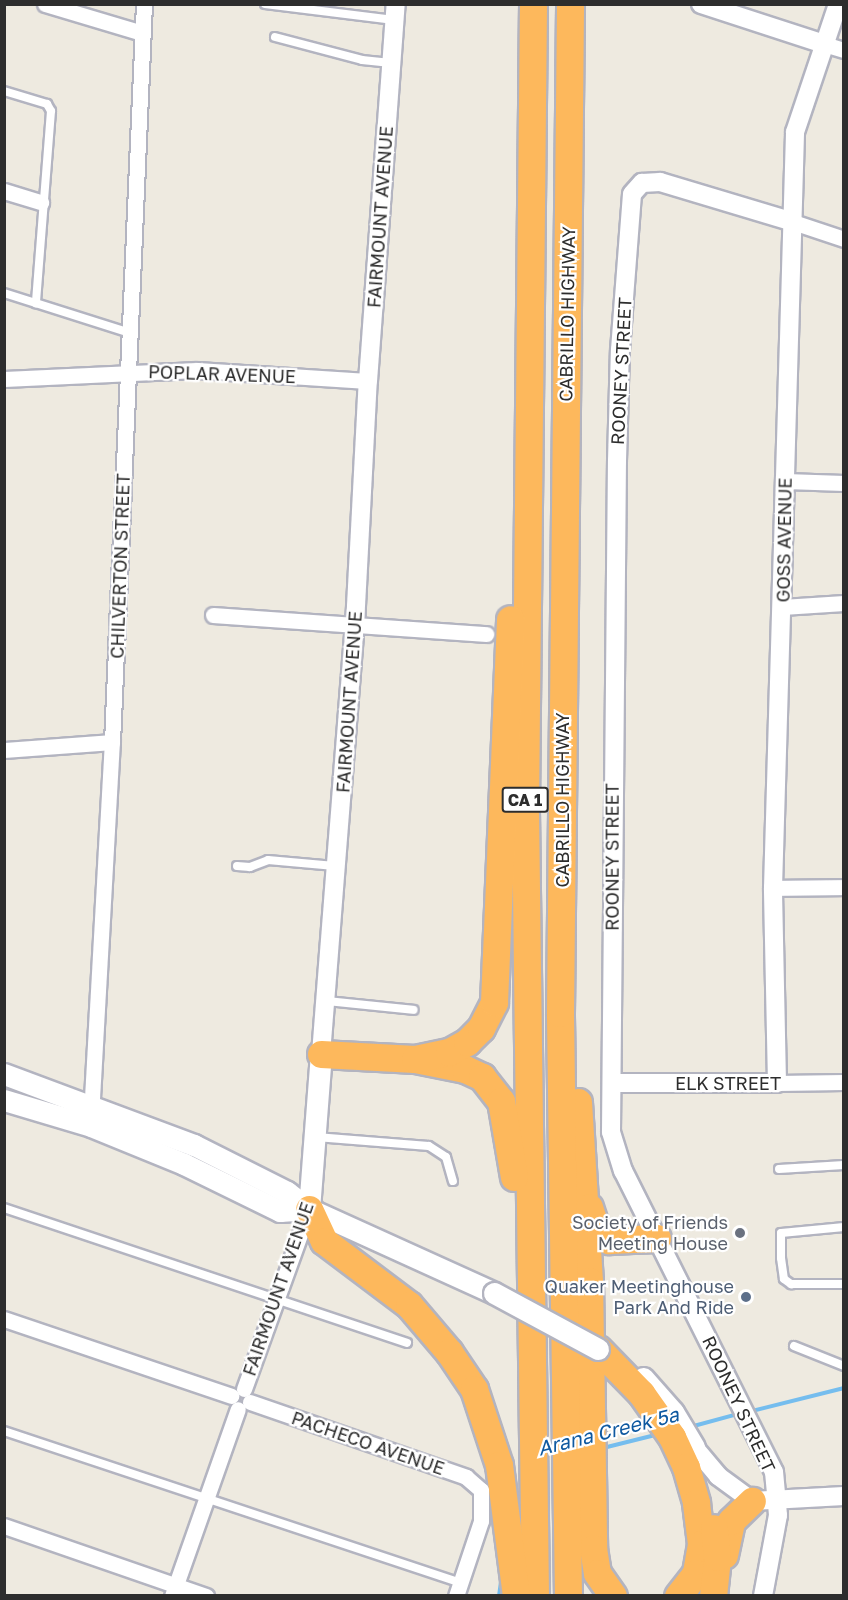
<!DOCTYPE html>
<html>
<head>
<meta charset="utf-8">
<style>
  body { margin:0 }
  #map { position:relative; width:848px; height:1600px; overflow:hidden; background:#eeeae0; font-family:"Golos Text",sans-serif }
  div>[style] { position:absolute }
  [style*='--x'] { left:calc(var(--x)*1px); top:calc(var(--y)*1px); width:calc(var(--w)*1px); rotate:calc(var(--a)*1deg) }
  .stream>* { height:4px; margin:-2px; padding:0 2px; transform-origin:2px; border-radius:2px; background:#75bdee }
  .roads { filter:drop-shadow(2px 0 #b3b4c0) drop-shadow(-2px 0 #b3b4c0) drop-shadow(0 2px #b3b4c0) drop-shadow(0 -2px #b3b4c0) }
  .service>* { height:8px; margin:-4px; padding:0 4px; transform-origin:4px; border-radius:4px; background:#fff }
  .minor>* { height:15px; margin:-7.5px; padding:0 7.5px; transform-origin:7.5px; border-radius:7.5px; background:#fff }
  .tertiary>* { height:18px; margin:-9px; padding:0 9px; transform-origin:9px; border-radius:9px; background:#fff }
  .secondary>* { height:21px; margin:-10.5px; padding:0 10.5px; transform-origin:10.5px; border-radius:10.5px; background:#fff }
  .motorway>* { height:27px; margin:-13.5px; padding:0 13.5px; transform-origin:13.5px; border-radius:13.5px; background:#fdb85c }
  .bridges { filter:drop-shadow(2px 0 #b3b4c0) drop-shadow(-2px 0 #b3b4c0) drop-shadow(0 2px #b3b4c0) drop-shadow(0 -2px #b3b4c0) }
  .secondary-bridge>* { height:21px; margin:-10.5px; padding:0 10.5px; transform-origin:10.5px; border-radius:10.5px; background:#fff }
  .dots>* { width:16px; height:16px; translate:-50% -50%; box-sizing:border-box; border:3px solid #fff; border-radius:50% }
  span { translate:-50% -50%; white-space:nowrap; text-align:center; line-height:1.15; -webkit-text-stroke:4.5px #fff; paint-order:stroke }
  .shield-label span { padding:2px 4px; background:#fff; border:2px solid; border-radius:4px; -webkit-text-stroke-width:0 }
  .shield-label { font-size:16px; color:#2d2d2d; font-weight:700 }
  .street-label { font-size:18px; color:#2d2d2d }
  .worship-label { font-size:18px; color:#5b616d }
  .right { translate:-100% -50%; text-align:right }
  .service-label { font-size:18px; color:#4e5e75 }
  .water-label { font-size:20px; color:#0f59a0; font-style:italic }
  .frame { position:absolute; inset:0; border:6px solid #2d2d2d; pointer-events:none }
</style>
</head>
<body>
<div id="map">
  <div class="stream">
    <i style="--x:748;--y:1412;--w:99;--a:-14"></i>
    <i style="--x:690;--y:1427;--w:50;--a:-15.2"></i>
    <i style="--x:603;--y:1448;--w:58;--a:-14"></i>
    <i style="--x:499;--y:1596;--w:15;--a:-82"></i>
  </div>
  <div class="roads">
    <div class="service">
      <i style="--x:265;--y:4;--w:130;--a:7.1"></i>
      <i style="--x:275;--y:37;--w:90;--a:14.8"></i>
      <i style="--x:362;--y:60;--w:29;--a:6"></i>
      <i style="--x:4;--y:91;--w:45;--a:16.8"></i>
      <i style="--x:47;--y:104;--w:8;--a:60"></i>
      <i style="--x:51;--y:111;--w:193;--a:94.5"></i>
      <i style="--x:4;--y:293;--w:132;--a:17.6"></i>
      <i style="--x:237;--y:866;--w:13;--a:4"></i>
      <i style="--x:250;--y:867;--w:19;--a:-21"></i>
      <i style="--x:268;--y:860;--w:67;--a:5.1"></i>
      <i style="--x:326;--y:1001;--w:88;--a:5.8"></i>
      <i style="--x:316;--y:1137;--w:113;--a:4.6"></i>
      <i style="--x:429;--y:1146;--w:20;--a:33"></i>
      <i style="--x:446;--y:1157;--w:25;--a:74"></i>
      <i style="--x:779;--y:1169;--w:65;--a:-3.5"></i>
      <i style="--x:4;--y:1208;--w:425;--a:18.5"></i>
      <i style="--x:844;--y:1227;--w:63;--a:174.6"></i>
      <i style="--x:781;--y:1233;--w:25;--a:90"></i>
      <i style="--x:781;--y:1258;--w:21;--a:82"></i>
      <i style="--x:784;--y:1279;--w:9;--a:36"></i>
      <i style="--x:791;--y:1284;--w:53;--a:0"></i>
      <i style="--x:794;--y:1346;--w:54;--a:21.8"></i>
      <i style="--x:4;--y:1431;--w:481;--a:18.4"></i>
    </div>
    <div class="minor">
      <i style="--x:45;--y:4;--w:101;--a:16.6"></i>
      <i style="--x:824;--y:44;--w:21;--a:17"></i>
      <i style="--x:4;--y:191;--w:39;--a:17"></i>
      <i style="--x:790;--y:221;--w:57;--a:18.4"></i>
      <i style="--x:4;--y:379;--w:193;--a:-2.7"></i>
      <i style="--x:197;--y:370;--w:171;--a:3.7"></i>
      <i style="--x:785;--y:481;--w:59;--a:1.9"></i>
      <i style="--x:782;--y:607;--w:62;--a:-3.7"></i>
      <i style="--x:213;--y:615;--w:274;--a:4"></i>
      <i style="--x:4;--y:750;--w:108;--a:-4.2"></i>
      <i style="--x:773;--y:888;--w:71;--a:-0.8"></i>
      <i style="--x:777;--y:1083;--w:67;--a:-0.9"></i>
      <i style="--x:91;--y:1116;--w:375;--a:-86.8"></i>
      <i style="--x:112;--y:742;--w:739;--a:-87.52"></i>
      <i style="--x:4;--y:1319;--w:240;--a:18.7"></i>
      <i style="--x:244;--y:1389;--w:191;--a:-70.1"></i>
      <i style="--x:250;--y:1402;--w:229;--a:19.1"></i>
      <i style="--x:466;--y:1477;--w:20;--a:41"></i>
      <i style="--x:481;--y:1490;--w:31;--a:90"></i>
      <i style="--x:481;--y:1521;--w:79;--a:108.4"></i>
      <i style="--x:4;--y:1526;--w:214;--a:19.1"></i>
      <i style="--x:172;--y:1596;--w:198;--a:-70.6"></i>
    </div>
    <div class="tertiary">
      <i style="--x:701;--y:4;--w:129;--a:18"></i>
      <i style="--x:321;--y:1054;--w:430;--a:-85.5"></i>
      <i style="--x:355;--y:625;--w:244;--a:-87"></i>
      <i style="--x:368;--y:381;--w:378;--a:-85.8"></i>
      <i style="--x:612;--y:1083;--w:165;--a:0"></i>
      <i style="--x:777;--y:1083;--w:195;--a:-91.2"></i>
      <i style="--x:773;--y:888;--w:756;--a:-88.33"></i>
      <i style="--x:795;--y:132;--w:135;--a:-71.4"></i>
      <i style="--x:694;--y:1447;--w:38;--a:50"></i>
      <i style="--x:718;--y:1476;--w:42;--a:36.3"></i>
      <i style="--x:752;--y:1501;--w:92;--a:-3.1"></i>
      <i style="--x:763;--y:1596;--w:82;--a:-79.5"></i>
      <i style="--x:778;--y:1515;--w:43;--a:-95.3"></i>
      <i style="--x:774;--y:1472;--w:337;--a:-116.6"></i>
      <i style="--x:623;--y:1171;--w:41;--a:-107.1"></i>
      <i style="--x:611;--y:1132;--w:671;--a:-89.49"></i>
      <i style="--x:617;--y:461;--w:111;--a:-88.5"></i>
      <i style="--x:620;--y:350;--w:156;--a:-85.6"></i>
      <i style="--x:632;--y:194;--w:15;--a:-48"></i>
      <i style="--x:642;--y:183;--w:18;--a:-3"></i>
      <i style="--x:660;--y:182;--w:136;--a:16.7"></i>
    </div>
    <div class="secondary">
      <i style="--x:4;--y:1074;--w:203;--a:20.5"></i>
      <i style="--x:194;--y:1145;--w:104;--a:26.8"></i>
      <i style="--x:287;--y:1192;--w:28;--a:38"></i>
      <i style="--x:309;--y:1209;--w:203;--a:24.4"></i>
      <i style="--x:4;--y:1100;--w:91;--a:16.6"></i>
      <i style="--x:91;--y:1126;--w:100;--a:22.2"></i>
      <i style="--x:184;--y:1164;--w:107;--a:26.1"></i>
      <i style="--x:280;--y:1211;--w:29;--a:-4"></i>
      <i style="--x:309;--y:1209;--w:155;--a:-85.6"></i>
      <i style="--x:643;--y:1378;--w:45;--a:48.6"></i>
      <i style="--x:673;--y:1412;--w:41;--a:59"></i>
    </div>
    <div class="motorway">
      <i style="--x:533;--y:4;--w:807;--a:90.57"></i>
      <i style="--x:525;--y:811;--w:785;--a:89.27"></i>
      <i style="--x:321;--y:1054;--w:94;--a:3"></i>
      <i style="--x:415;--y:1059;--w:51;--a:11.3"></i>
      <i style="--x:465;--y:1069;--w:19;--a:25"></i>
      <i style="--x:482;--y:1077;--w:31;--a:52"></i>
      <i style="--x:501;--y:1101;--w:77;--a:80.3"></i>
      <i style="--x:415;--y:1059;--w:35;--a:-12"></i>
      <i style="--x:449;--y:1052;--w:21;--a:-29"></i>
      <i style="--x:467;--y:1042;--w:20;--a:-45"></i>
      <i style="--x:481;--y:1028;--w:29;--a:-63"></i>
      <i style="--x:494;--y:1002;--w:383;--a:-87.6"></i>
      <i style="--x:578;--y:1102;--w:179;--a:86.5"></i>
      <i style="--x:589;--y:1281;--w:267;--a:89.1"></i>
      <i style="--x:593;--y:1548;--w:25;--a:81"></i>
      <i style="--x:597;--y:1573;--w:28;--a:55"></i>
      <i style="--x:589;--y:1207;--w:22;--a:72"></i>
      <i style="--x:596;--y:1228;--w:18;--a:43"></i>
      <i style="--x:609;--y:1240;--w:48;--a:-2.4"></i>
      <i style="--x:309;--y:1209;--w:35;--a:65"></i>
      <i style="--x:324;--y:1241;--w:106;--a:37"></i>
      <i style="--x:409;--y:1305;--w:62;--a:49.6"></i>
      <i style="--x:449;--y:1352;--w:45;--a:56"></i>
      <i style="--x:474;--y:1389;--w:80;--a:71.8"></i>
      <i style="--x:499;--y:1465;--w:132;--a:82.6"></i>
      <i style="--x:598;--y:1349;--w:62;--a:45.7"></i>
      <i style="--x:641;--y:1393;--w:54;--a:54.8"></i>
      <i style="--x:672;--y:1437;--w:33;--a:65"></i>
      <i style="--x:686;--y:1467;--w:37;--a:74"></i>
      <i style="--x:696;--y:1503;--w:41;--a:83"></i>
      <i style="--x:701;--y:1544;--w:29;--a:100"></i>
      <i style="--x:696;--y:1573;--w:29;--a:128"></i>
      <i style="--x:724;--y:1555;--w:35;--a:-78"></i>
      <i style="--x:731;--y:1521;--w:29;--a:-44"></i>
      <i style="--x:568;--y:1596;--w:583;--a:-90.79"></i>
      <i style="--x:560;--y:1013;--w:1009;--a:-89.43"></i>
      <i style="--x:713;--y:1596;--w:39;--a:-84"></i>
      <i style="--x:717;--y:1557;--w:29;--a:-96"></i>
    </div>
  </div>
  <div class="bridges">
    <div class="secondary-bridge">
      <i style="--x:494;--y:1293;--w:118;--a:28.3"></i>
    </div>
  </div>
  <div class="dots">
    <i style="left:740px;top:1233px;background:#6b7280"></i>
    <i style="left:746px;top:1297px;background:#5c6f8a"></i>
  </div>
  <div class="shield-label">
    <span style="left:525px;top:800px">CA 1</span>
  </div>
  <div class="street-label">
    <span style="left:380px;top:217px;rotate:-86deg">FAIRMOUNT AVENUE</span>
    <span style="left:567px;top:314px;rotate:-89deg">CABRILLO HIGHWAY</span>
    <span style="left:621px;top:371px;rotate:-87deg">ROONEY STREET</span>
    <span style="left:222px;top:374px;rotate:2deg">POPLAR AVENUE</span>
    <span style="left:784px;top:540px;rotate:-89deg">GOSS AVENUE</span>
    <span style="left:120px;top:566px;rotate:-88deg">CHILVERTON STREET</span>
    <span style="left:349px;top:702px;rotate:-86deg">FAIRMOUNT AVENUE</span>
    <span style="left:562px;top:800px;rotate:-90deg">CABRILLO HIGHWAY</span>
    <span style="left:612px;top:857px;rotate:-90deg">ROONEY STREET</span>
    <span style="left:728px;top:1083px">ELK STREET</span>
    <span style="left:278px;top:1289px;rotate:-71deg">FAIRMOUNT AVENUE</span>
    <span style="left:739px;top:1404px;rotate:65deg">ROONEY STREET</span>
    <span style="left:368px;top:1443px;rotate:19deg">PACHECO AVENUE</span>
  </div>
  <div class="worship-label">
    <span class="right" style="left:728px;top:1233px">Society of Friends<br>Meeting House</span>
  </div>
  <div class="service-label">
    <span class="right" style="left:734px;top:1297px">Quaker Meetinghouse<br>Park And Ride</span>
  </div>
  <div class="water-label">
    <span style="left:608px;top:1431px;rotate:-14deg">Arana Creek 5a</span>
  </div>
  <div class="frame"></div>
</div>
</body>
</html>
